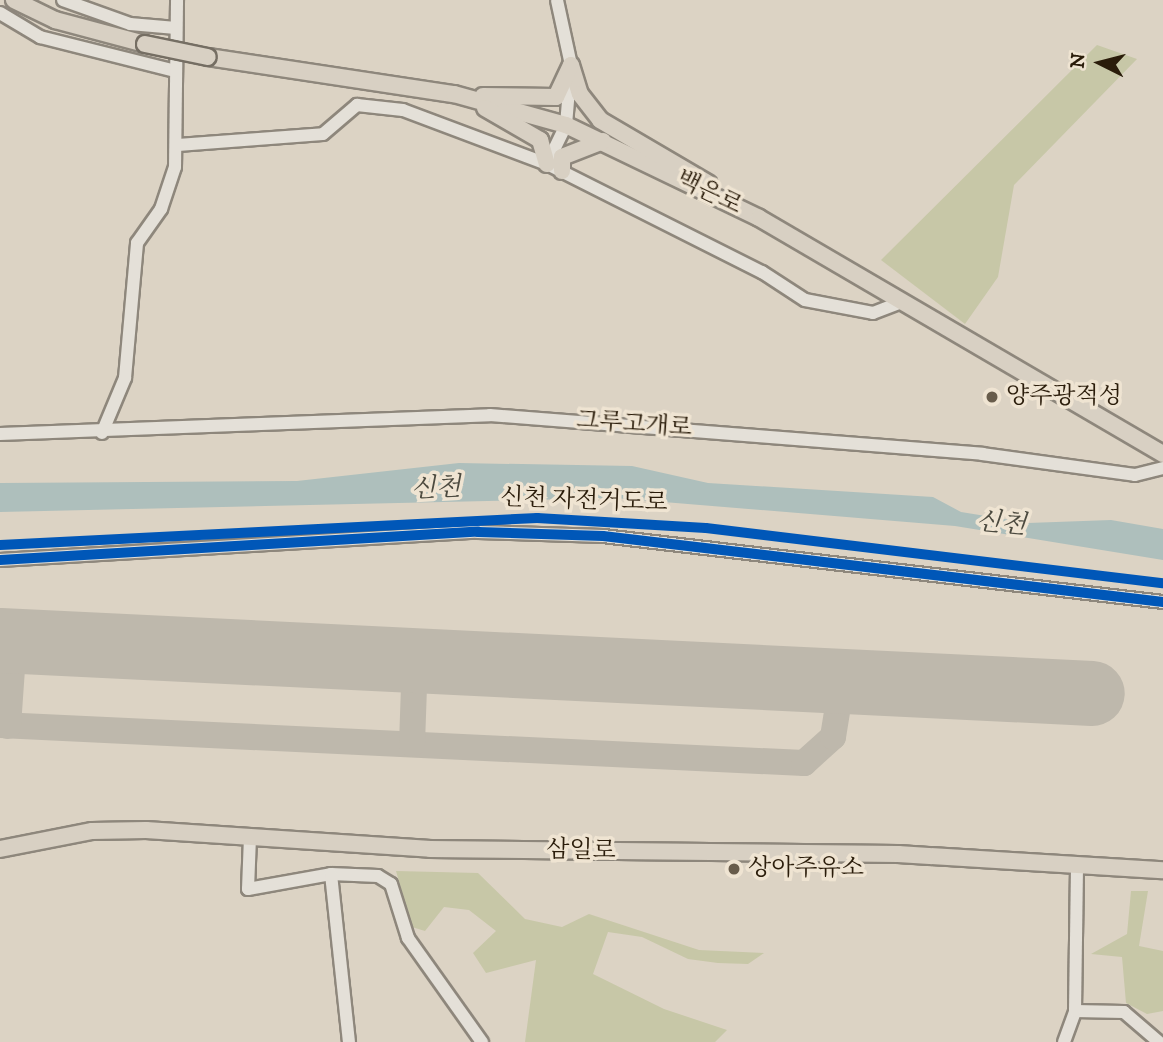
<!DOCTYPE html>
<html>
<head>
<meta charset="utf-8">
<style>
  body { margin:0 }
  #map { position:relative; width:1163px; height:1042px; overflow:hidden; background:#dcd3c4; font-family:"IM FELL DW Pica","Noto Serif KR",serif }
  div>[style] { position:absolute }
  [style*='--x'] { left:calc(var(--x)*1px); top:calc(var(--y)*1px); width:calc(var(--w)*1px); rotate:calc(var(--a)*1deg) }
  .green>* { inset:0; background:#c7c7a7 }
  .water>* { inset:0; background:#aebfbc }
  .taxiway>* { height:26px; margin:-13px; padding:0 13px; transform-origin:13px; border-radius:13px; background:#beb8ac }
  .runway>* { height:65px; margin:-32.5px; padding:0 32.5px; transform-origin:32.5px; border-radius:32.5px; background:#beb8ac }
  .roads { filter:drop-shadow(2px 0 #8e877c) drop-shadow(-2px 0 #8e877c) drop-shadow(0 2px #8e877c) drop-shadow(0 -2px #8e877c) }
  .minor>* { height:12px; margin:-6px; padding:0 6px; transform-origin:6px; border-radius:6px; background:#e4e0d8 }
  .major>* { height:16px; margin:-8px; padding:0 8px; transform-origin:8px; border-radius:8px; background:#d8d0c3 }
  .bridges { filter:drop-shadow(2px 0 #756e63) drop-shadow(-2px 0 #756e63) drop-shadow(0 2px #756e63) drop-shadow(0 -2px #756e63) }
  .major-bridge>* { height:16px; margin:-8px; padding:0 8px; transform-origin:8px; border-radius:8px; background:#d8d0c3 }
  .cycleway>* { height:10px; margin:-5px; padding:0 5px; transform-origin:5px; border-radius:5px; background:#0057b8 }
  .dots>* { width:19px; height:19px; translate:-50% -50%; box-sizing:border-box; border:4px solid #efe4d2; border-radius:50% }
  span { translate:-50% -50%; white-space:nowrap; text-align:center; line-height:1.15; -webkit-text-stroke:7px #efe4d2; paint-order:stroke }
  .street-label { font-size:24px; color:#2a1c0a }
  .poi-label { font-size:24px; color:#2a1c0a }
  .left { translate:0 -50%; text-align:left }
  .water-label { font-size:26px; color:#4c4a3f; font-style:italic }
  .north { position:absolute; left:1065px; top:28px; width:70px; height:70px; -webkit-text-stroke:5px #efe4d2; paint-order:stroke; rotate:276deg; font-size:19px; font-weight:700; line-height:28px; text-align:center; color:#2a1c0a }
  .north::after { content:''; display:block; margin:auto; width:24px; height:32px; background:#2a1c0a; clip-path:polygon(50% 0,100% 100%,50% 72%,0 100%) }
</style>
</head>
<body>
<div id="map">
  <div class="green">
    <i style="clip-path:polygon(1097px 45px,1137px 59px,1014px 185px,998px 277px,965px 324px,881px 260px)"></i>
    <i style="clip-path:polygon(396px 871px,478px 873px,525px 919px,562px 927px,589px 914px,699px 950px,764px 953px,748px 964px,718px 963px,688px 959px,642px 937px,608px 932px,593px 974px,664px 1009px,727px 1030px,715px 1042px,525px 1042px,536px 960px,486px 973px,473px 953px,496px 931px,469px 910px,444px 907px,425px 931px,412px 927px)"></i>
    <i style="clip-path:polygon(1131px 891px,1148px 891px,1139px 946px,1163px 951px,1163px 1011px,1147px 1014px,1126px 1003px,1122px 957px,1091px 954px,1127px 934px)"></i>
  </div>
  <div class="water">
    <i style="clip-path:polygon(459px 463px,632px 466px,708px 483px,933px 497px,961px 512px,1028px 523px,1111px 520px,1163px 529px,1163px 560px,955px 526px,615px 498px,0 512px,0 483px,297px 481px)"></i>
  </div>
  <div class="taxiway">
    <i style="--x:0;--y:725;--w:805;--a:2.71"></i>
    <i style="--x:804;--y:763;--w:39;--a:-42"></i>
    <i style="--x:833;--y:737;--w:57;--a:-80.9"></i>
    <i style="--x:8;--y:726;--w:85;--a:-86"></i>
    <i style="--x:412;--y:744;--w:84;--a:-88"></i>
  </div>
  <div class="runway">
    <i style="--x:0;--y:640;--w:1093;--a:2.78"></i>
  </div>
  <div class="roads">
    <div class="minor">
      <i style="--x:63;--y:0;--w:71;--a:19.7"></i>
      <i style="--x:130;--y:24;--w:46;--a:5"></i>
      <i style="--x:0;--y:13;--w:47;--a:31"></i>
      <i style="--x:40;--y:37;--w:139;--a:14.1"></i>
      <i style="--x:178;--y:145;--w:145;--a:-4.3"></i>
      <i style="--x:323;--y:134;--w:45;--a:-40.5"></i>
      <i style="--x:357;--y:105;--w:46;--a:6.2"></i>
      <i style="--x:403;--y:110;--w:154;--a:20.6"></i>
      <i style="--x:547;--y:164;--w:241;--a:26.7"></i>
      <i style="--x:762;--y:272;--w:51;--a:33.1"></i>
      <i style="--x:805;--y:300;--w:69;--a:10.8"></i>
      <i style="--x:873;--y:313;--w:33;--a:-21"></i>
      <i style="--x:547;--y:164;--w:43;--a:-64"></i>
      <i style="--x:566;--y:125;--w:60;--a:-85.2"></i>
      <i style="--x:571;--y:65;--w:66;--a:-102.2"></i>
      <i style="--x:102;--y:433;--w:60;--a:-67.3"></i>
      <i style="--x:125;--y:378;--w:136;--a:-84.9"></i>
      <i style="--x:137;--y:243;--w:42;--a:-54.8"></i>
      <i style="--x:161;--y:209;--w:44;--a:-71.6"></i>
      <i style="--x:175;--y:167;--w:167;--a:-89.3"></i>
      <i style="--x:0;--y:434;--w:490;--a:-2.2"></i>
      <i style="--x:490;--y:415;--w:494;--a:4.5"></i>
      <i style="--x:982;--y:454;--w:154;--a:7.8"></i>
      <i style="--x:1135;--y:475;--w:29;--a:-14"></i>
      <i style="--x:0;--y:560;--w:479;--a:-3.4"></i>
      <i style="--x:478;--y:532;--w:125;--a:1.8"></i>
      <i style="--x:603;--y:536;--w:564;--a:6.72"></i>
      <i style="--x:250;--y:837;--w:52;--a:92.2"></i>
      <i style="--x:248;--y:889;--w:84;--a:-10.2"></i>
      <i style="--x:331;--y:874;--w:47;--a:2.4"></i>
      <i style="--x:378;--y:876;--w:15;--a:32"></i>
      <i style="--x:391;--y:884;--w:57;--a:72.5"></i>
      <i style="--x:408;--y:938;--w:128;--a:54.6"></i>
      <i style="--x:331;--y:874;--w:169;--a:83.9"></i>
      <i style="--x:1075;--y:1011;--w:49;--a:1.2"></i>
      <i style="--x:1124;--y:1012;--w:46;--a:40.6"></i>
      <i style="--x:1064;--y:1042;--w:33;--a:-70"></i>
      <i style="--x:1075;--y:1011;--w:146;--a:-89.2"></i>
    </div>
    <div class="major">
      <i style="--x:14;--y:0;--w:46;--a:26"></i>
      <i style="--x:55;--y:20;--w:93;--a:14.9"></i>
      <i style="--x:208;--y:57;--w:249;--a:8.6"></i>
      <i style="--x:454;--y:94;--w:116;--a:15.5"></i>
      <i style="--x:566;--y:125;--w:214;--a:25.7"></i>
      <i style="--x:759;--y:218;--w:468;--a:30.3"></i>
      <i style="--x:571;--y:65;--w:30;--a:73"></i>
      <i style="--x:580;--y:94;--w:33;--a:52"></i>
      <i style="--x:600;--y:120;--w:126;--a:30.4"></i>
      <i style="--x:483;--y:96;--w:73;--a:0.8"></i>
      <i style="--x:556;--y:97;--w:35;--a:-65"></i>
      <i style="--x:485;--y:108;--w:64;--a:30.2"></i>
      <i style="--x:540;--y:140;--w:25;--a:74"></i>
      <i style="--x:562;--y:171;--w:14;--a:-90"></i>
      <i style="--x:562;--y:157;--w:44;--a:-21.3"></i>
      <i style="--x:0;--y:849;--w:94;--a:-11.1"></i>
      <i style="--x:92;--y:831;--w:54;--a:-1.1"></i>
      <i style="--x:146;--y:830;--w:285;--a:3.8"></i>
      <i style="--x:430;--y:849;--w:468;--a:0.6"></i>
      <i style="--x:898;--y:854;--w:265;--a:3.5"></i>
    </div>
  </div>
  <div class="bridges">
    <div class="major-bridge">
      <i style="--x:145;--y:44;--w:64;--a:11.7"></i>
    </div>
  </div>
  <div class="cycleway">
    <i style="--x:0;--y:545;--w:538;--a:-2.88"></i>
    <i style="--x:537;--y:518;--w:169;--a:3.4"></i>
    <i style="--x:706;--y:528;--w:460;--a:6.9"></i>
    <i style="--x:0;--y:560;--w:479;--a:-3.4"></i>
    <i style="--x:478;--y:532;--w:125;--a:1.8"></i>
    <i style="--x:603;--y:536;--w:564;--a:6.72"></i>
  </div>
  <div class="dots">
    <i style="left:992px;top:397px;background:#685c4b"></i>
    <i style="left:734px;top:869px;background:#685c4b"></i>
  </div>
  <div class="street-label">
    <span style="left:709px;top:193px;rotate:26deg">백은로</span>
    <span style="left:634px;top:425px;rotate:4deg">그루고개로</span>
    <span style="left:584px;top:501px;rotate:2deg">신천 자전거도로</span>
    <span style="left:581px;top:851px;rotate:1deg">삼일로</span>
  </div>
  <div class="poi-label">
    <span class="left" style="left:1006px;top:397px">양주광적성</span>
    <span class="left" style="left:748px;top:869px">상아주유소</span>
  </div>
  <div class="water-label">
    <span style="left:436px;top:489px;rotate:-3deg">신천</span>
    <span style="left:1001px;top:524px;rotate:5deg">신천</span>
  </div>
  <div class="north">N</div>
</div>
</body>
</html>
